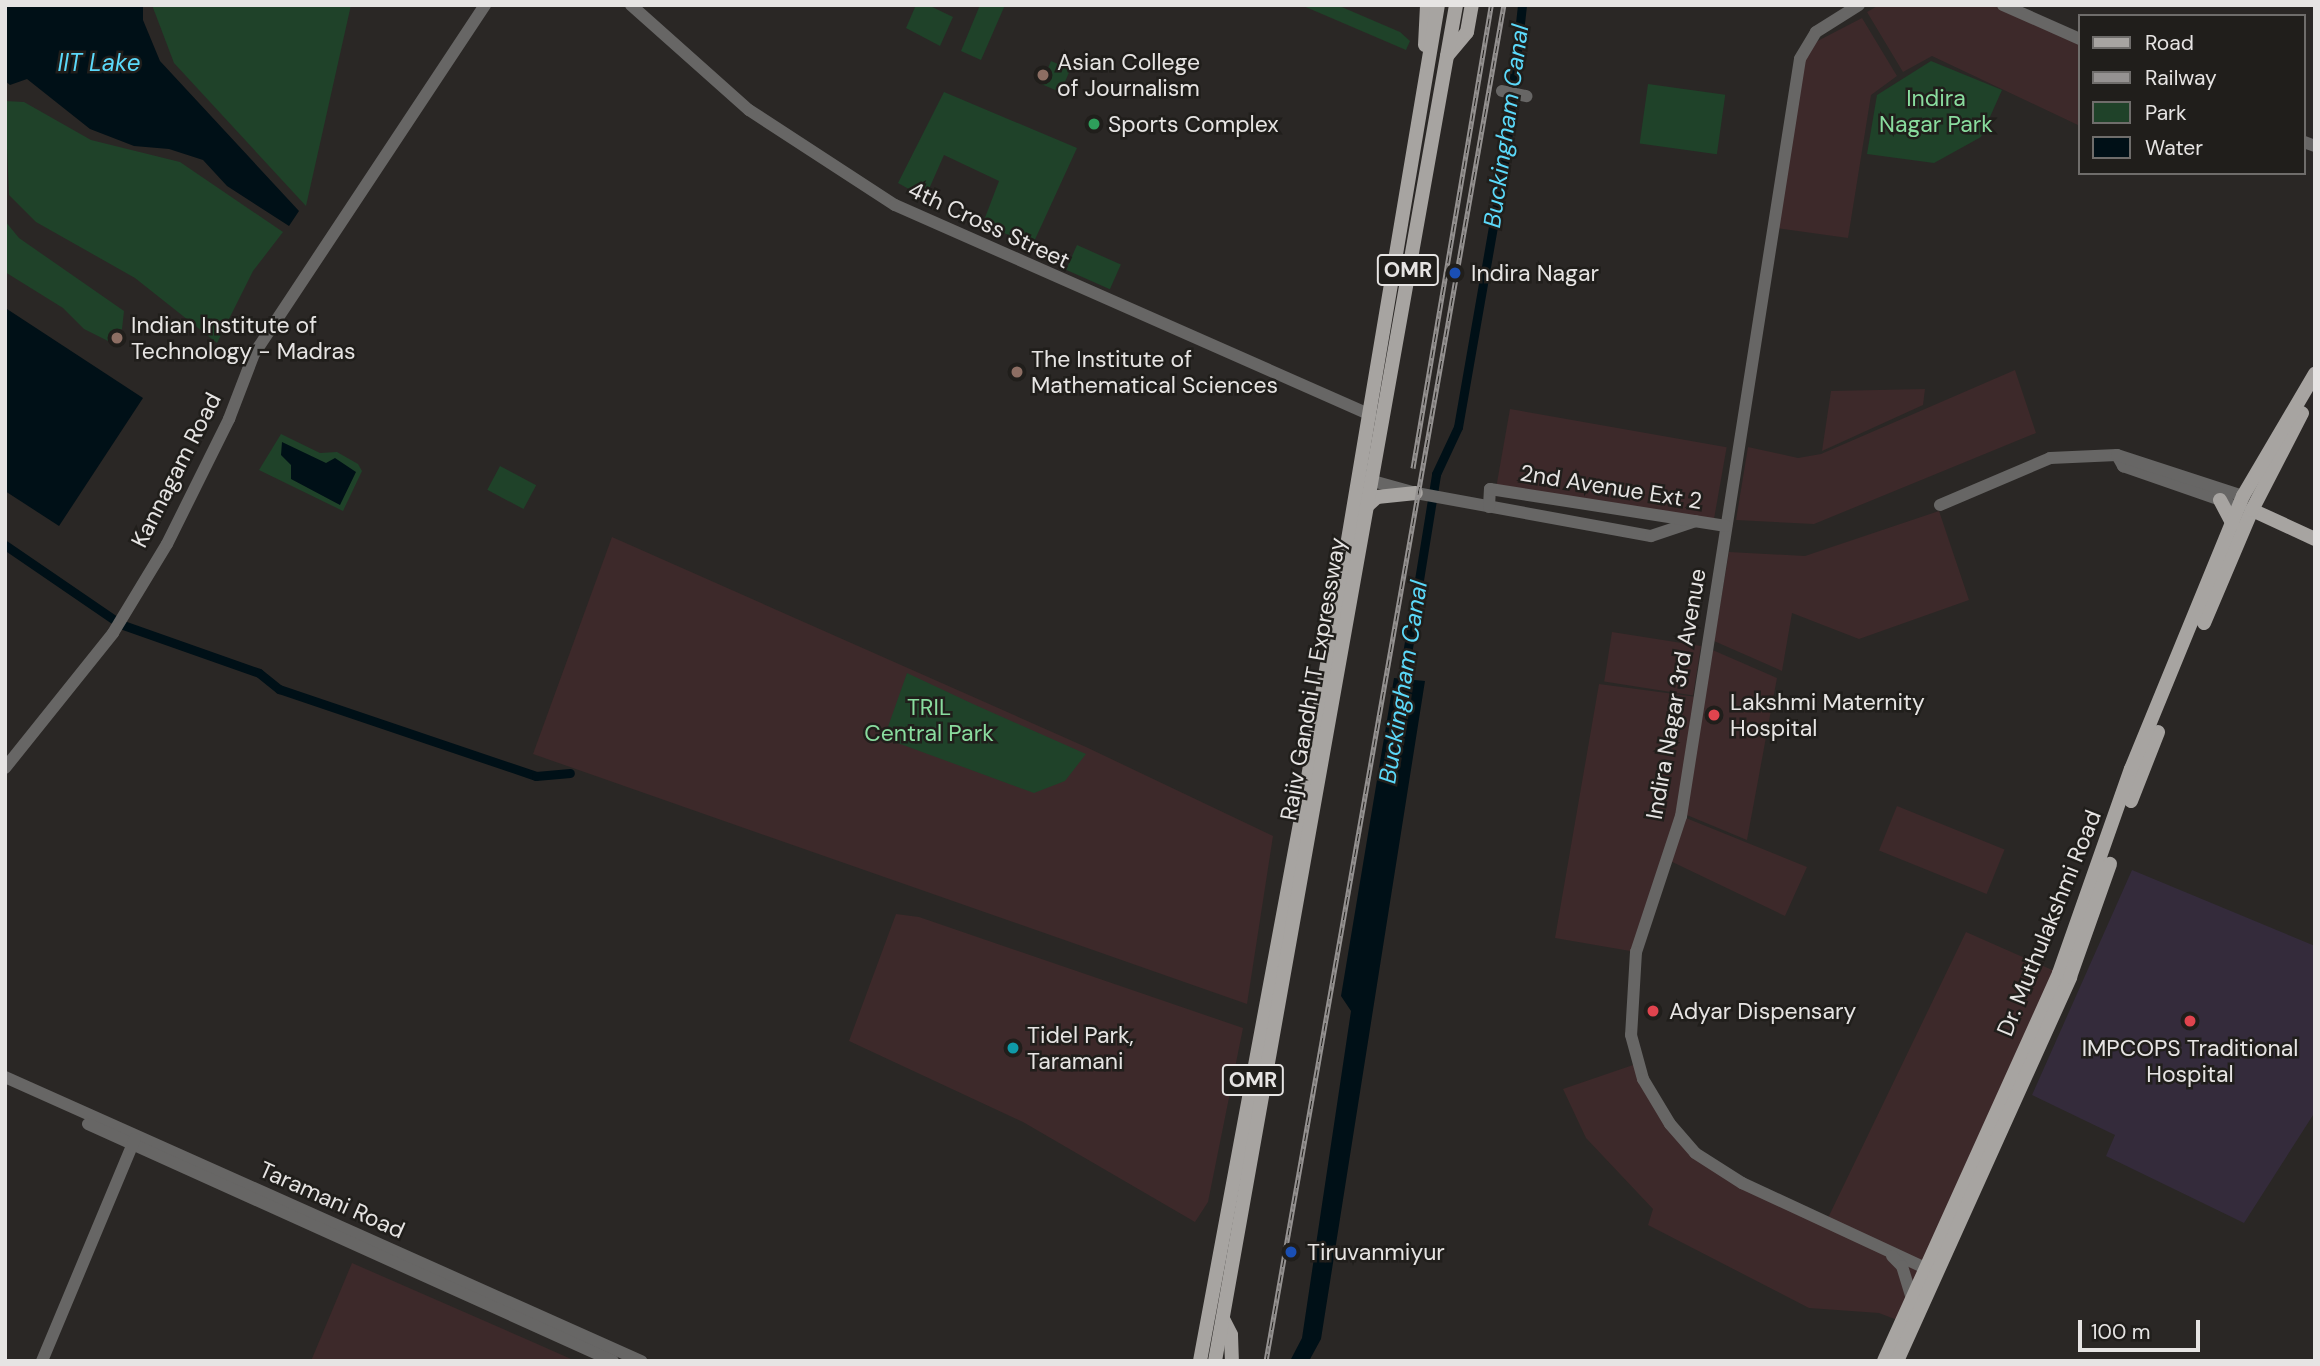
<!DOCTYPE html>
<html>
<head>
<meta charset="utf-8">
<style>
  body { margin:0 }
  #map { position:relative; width:2320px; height:1366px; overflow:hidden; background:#2a2725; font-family:"DM Sans",sans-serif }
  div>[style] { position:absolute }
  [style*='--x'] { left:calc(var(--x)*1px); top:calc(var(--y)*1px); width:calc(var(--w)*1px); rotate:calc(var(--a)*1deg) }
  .commercial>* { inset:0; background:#3d292a; transform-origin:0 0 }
  .medical>* { inset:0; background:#342b3b }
  .green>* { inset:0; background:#1f4229; transform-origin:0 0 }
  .water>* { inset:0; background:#001017 }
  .canal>* { height:9px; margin:-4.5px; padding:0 4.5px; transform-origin:4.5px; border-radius:4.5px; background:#001017 }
  .minor>* { height:12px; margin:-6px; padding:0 6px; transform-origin:6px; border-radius:6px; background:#676665 }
  .major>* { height:14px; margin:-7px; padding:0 7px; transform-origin:7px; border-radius:7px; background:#a7a4a1 }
  .rail>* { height:5px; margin-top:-2.5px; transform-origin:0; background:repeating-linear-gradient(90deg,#201e1b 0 8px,#959291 0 16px); box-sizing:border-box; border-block:2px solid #959291 }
  .dots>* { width:19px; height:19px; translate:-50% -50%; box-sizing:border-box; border:4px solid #201e1b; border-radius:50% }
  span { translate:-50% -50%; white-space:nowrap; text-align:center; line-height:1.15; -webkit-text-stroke:5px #201e1b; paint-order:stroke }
  .shield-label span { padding:2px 5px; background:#201e1b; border:2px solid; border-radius:5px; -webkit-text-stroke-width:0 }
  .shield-label { font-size:21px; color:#e6e4e3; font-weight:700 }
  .poi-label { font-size:23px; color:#e6e4e3 }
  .left { translate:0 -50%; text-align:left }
  .park-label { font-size:23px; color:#89dc9e }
  .street-label { font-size:23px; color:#e6e4e3 }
  .water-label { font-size:24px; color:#5bd9fa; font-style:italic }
  .frame { position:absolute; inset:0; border:7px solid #e6e4e3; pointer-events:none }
  .legend { position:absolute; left:2078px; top:14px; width:228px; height:161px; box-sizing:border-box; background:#201e1b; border:2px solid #6f6d6b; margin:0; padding:9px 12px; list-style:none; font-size:21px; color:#e6e4e3 }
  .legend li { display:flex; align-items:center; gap:14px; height:35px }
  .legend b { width:35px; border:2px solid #6f6d6b }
  .scale { position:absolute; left:2078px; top:1320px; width:122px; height:32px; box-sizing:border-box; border:4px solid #e6e4e3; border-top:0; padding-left:9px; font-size:21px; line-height:24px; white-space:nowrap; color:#e6e4e3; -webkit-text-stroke:5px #201e1b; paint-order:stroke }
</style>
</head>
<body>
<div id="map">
  <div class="commercial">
    <i style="clip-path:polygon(1879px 5px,2004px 5px,2080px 41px,2080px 126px,1932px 56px,1903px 72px,1867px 12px)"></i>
    <i style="clip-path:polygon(1862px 18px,1897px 76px,1871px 95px,1848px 238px,1777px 228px,1806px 47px)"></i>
    <i style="clip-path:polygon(2015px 370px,2036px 433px,1814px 524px,1736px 520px,1748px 447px,1798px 458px,1821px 454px)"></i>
    <i style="clip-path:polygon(1925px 389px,1923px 405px,1822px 451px,1831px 391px)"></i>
    <i style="left:1510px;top:409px;width:220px;height:79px;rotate:10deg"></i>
    <i style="clip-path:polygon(1939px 511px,1969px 600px,1859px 639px,1792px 613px,1782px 671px,1714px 641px,1729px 552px,1805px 556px)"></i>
    <i style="clip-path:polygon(612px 537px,1086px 747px,1273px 836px,1247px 1004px,533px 754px)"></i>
    <i style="left:1612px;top:632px;width:90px;height:50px;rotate:9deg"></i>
    <i style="clip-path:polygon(1708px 648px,1777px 678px,1747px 840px,1682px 813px)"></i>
    <i style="clip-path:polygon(1599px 684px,1697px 697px,1681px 816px,1807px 867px,1785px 916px,1664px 858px,1636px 952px,1555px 938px)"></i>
    <i style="left:1897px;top:806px;width:116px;height:48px;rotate:22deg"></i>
    <i style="clip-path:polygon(896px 914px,919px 917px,1243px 1028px,1208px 1202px,1195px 1222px,1023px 1122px,849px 1041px)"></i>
    <i style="clip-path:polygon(1966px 932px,2059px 973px,1900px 1321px,1879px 1313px,1809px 1308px,1648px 1225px,1653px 1209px,1586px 1138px,1563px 1089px,1636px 1064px,1695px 1153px,1827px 1220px)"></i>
    <i style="clip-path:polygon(352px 1263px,535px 1343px,571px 1359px,311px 1361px)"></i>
  </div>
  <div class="medical">
    <i style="clip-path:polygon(2132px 870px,2315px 946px,2315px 1112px,2244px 1223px,2106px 1156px,2115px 1135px,2032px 1095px)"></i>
  </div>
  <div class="green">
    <i style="clip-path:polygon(152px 5px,351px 5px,306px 206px,174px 63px)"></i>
    <i style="clip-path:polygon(916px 5px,928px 5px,953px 17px,940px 46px,906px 28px)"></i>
    <i style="clip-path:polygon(980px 5px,1005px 5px,981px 60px,961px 51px)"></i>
    <i style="clip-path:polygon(1301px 5px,1337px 5px,1400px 32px,1410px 41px,1406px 50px)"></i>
    <i style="left:1051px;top:61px;width:21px;height:25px;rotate:23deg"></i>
    <i style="clip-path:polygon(1931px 61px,2002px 90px,1981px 137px,1934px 163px,1867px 154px,1877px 95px)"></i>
    <i style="left:1648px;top:84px;width:78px;height:60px;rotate:8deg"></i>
    <i style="clip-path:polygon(944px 92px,1077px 148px,1032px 246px,983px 223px,999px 181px,944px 155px,925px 198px,898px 183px)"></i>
    <i style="clip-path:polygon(5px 101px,24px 102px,91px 140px,180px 162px,283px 232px,253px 271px,217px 343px,135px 278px,36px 222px,9px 195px)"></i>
    <i style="clip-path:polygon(5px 221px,19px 238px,124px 311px,122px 329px,108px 341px,84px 329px,63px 308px,5px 272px)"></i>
    <i style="left:1077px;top:245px;width:48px;height:27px;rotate:24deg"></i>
    <i style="clip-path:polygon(281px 434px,320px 453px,337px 452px,358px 464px,362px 471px,343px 511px,259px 470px)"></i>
    <i style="left:500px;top:466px;width:41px;height:27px;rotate:28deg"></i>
    <i style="clip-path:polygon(907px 673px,973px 704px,1086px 754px,1065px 781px,1034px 793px,884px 738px)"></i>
  </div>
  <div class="water">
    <i style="clip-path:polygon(5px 5px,143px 5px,143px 20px,160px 61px,299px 211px,289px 226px,227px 186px,203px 160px,169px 149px,134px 146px,90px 129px,27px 79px,10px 85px,5px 81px)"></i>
    <i style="clip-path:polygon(7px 309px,143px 398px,59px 526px,5px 491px)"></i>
    <i style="clip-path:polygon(282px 442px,326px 463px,335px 458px,356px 472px,340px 505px,291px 479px,291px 465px,281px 455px)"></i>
    <i style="clip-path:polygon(1394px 678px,1425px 681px,1321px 1339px,1309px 1361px,1290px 1361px,1302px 1338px,1351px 1011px,1341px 996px)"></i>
  </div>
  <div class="canal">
    <i style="--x:5;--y:545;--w:131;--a:34.4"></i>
    <i style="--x:123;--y:625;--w:144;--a:19.4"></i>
    <i style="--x:259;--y:673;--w:26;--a:39"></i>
    <i style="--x:279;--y:689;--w:271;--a:18.7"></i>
    <i style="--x:536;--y:776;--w:34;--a:-5"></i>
    <i style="--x:1401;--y:691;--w:220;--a:-80.8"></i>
    <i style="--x:1436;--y:474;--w:52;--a:-64.9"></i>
    <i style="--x:1458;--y:427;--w:272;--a:-80.1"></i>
    <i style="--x:1505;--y:159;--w:155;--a:-83.7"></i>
  </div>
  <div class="minor">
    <i style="--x:631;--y:5;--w:158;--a:41.7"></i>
    <i style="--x:749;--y:110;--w:174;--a:33.1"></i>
    <i style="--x:895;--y:205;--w:520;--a:23.81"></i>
    <i style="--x:1859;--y:5;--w:51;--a:147.9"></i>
    <i style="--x:1816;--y:32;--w:31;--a:121"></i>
    <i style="--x:1800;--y:59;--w:766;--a:98.93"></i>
    <i style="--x:1681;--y:816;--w:143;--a:108.3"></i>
    <i style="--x:1636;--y:952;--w:83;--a:93.4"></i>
    <i style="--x:1631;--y:1035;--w:46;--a:74.7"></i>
    <i style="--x:1643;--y:1079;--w:52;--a:59"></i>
    <i style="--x:1670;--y:1124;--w:38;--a:49"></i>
    <i style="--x:1695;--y:1153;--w:56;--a:32.6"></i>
    <i style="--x:1742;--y:1183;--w:212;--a:24.9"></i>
    <i style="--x:2003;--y:5;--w:84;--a:23.8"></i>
    <i style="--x:1502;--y:91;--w:25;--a:12"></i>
    <i style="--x:2304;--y:142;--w:12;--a:20"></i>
    <i style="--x:2117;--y:455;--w:13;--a:61"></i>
    <i style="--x:2123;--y:466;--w:112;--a:19.2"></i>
    <i style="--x:1362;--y:478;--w:56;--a:15.5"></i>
    <i style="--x:1416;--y:493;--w:239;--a:10.4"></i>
    <i style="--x:1651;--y:536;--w:47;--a:-18.4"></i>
    <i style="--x:1940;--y:505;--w:120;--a:-23.1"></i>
    <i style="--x:2050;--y:458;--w:67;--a:-2.6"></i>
    <i style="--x:2117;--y:455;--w:133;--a:18"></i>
    <i style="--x:1489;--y:507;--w:18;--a:-87"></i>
    <i style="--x:1490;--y:489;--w:239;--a:8.9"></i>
    <i style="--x:5;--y:768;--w:173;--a:-51.3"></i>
    <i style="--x:113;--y:633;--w:104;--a:-58.8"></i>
    <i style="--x:167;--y:544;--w:140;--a:-63.6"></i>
    <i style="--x:229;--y:419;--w:70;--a:-69"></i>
    <i style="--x:254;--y:354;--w:419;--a:-56.5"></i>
    <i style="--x:5;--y:1077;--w:697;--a:24.06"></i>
    <i style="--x:88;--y:1124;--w:576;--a:24.3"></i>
    <i style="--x:1892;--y:1256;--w:14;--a:45"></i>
    <i style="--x:1902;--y:1266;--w:30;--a:73"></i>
    <i style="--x:42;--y:1361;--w:241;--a:-67.3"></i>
  </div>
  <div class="major">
    <i style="--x:1425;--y:45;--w:40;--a:-87.1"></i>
    <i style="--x:1447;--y:56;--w:31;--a:-50"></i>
    <i style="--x:1467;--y:32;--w:27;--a:-80"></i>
    <i style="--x:2220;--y:500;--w:27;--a:62"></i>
    <i style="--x:1367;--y:506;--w:13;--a:-42"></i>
    <i style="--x:1377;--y:497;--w:39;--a:-6"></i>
    <i style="--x:2252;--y:510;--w:69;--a:24.7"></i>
    <i style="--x:2204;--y:623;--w:123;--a:-67"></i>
    <i style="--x:2252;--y:510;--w:109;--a:-62.7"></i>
    <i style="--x:2131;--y:801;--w:74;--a:-68.6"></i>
    <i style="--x:1223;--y:1319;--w:18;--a:63"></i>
    <i style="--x:1231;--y:1335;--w:26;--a:88"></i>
    <i style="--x:1200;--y:1361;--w:557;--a:-79.46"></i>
    <i style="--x:1302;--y:813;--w:819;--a:-80.45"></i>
    <i style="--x:1215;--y:1361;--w:1377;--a:-79.92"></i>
    <i style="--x:1884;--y:1361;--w:426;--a:-65.7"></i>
    <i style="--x:2059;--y:973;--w:216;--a:-70.6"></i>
    <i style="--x:2131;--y:769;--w:295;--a:-67.7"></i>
    <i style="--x:2243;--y:496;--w:142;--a:-59.5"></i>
    <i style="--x:1897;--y:1361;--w:421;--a:-65.7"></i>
    <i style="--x:2070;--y:977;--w:120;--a:-70.5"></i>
  </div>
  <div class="rail">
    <i style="--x:1413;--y:468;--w:470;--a:-80.4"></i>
    <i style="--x:1266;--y:1361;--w:1377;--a:-80.05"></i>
  </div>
  <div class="dots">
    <i style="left:1043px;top:75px;background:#8d6e63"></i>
    <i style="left:1094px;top:124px;background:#2e9e5b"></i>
    <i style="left:1455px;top:273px;background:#1a4fb4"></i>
    <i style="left:117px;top:338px;background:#8d6e63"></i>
    <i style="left:1017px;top:372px;background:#8d6e63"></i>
    <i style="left:1714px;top:715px;background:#e0444e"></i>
    <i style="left:1653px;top:1011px;background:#e0444e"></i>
    <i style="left:2190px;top:1021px;background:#e0444e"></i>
    <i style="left:1013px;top:1048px;background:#0f9aa8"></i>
    <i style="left:1291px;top:1252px;background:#1a4fb4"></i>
  </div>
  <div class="shield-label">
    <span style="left:1408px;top:270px">OMR</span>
    <span style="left:1253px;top:1080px">OMR</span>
  </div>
  <div class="poi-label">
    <span class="left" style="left:1057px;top:75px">Asian College<br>of Journalism</span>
    <span class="left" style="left:1108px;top:124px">Sports Complex</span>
    <span class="left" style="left:1471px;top:273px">Indira Nagar</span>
    <span class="left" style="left:131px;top:338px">Indian Institute of<br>Technology - Madras</span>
    <span class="left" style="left:1031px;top:372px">The Institute of<br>Mathematical Sciences</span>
    <span class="left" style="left:1730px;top:715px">Lakshmi Maternity<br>Hospital</span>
    <span class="left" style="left:1669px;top:1011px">Adyar Dispensary</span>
    <span class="left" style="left:1027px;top:1048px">Tidel Park,<br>Taramani</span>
    <span style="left:2190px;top:1061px">IMPCOPS Traditional<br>Hospital</span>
    <span class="left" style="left:1307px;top:1252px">Tiruvanmiyur</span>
  </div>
  <div class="park-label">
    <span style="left:1936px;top:111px">Indira<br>Nagar Park</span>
    <span style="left:929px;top:720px">TRIL<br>Central Park</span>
  </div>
  <div class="street-label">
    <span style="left:989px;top:225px;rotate:25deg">4th Cross Street</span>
    <span style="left:176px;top:470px;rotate:-63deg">Kannagam Road</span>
    <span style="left:1611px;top:487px;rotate:9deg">2nd Avenue Ext 2</span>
    <span style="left:1313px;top:679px;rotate:-80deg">Rajiv Gandhi IT Expressway</span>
    <span style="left:1676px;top:694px;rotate:-80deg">Indira Nagar 3rd Avenue</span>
    <span style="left:2049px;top:923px;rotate:-68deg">Dr. Muthulakshmi Road</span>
    <span style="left:332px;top:1200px;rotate:24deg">Taramani Road</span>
  </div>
  <div class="water-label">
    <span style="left:99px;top:63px">IIT Lake</span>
    <span style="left:1506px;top:126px;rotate:-82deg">Buckingham Canal</span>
    <span style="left:1403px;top:682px;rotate:-81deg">Buckingham Canal</span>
  </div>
  <div class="frame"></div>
  <ul class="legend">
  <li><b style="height:9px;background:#a7a4a1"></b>Road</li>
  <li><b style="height:9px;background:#959291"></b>Railway</li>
  <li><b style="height:19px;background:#1f4229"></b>Park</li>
  <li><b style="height:19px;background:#001017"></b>Water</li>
  </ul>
  <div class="scale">100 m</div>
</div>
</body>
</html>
